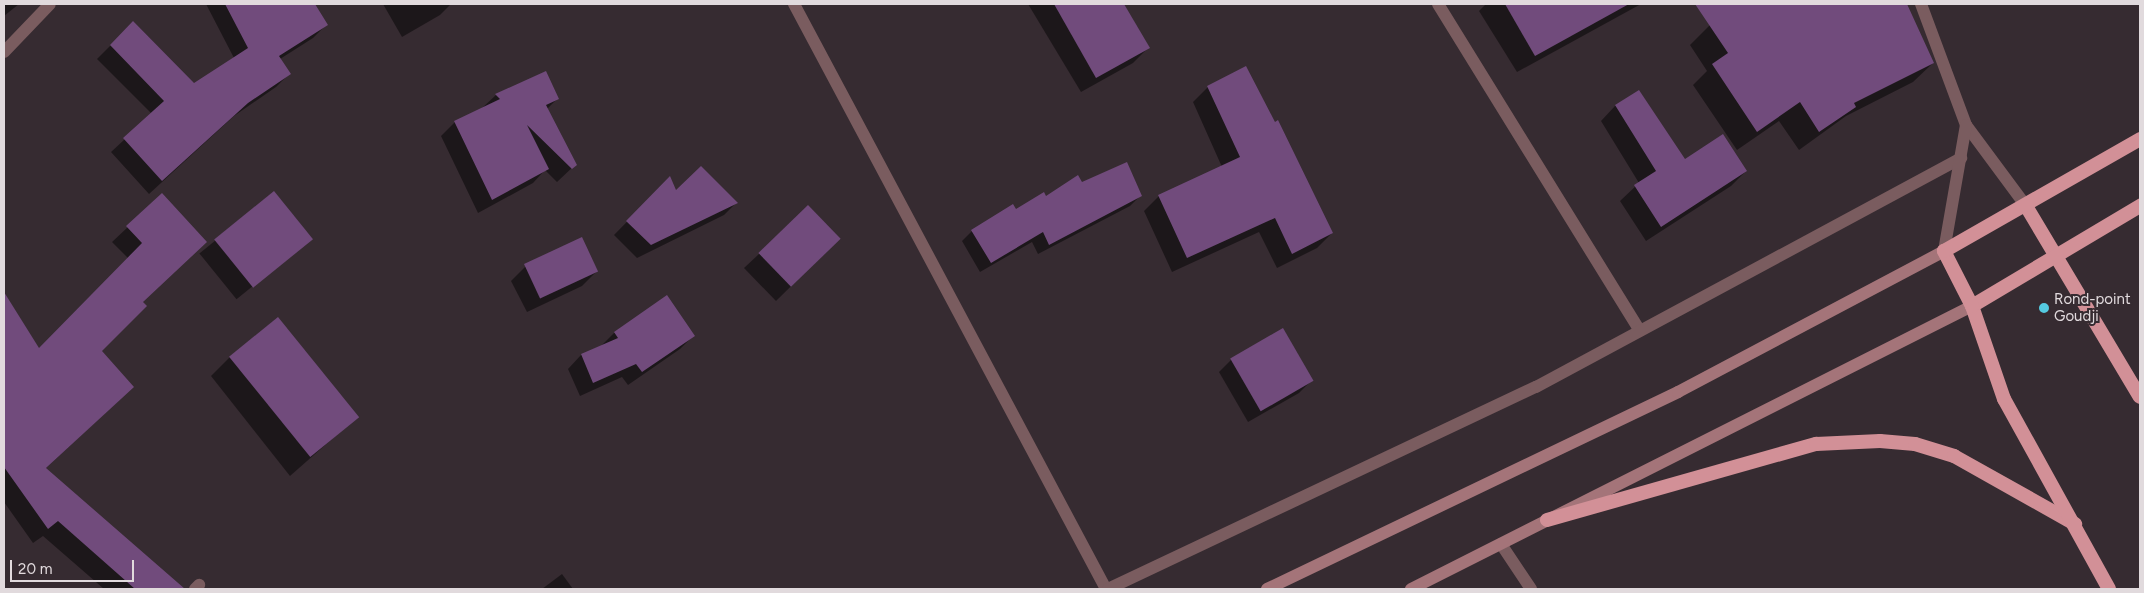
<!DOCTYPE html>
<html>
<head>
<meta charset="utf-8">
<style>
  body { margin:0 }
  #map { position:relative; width:2144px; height:593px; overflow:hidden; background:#362b31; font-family:Figtree,sans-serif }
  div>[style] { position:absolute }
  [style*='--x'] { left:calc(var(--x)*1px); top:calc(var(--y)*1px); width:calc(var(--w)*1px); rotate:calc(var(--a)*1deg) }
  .shadow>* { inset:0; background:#0007; transform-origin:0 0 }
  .building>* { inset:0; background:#714b7c; transform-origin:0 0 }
  .service>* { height:12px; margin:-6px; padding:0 6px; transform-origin:6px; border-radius:6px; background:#7a5c5f }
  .minor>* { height:12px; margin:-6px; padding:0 6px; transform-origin:6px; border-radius:6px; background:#7a5c5f }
  .tertiary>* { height:12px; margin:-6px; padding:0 6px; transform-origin:6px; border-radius:6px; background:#7a5c5f }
  .secondary>* { height:12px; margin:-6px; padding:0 6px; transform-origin:6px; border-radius:6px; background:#a47479 }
  .trunk>* { height:14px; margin:-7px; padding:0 7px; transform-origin:7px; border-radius:7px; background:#d29097 }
  .dots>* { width:14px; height:14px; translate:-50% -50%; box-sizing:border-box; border:2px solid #362b31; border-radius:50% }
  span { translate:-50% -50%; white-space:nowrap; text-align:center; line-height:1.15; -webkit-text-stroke:4px #362b31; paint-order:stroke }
  .poi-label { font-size:15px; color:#e1dadd }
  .left { translate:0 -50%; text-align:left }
  .frame { position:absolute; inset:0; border:5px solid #e1dadd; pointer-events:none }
  .scale { position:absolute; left:10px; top:560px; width:124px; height:22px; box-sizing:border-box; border:2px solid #e1dadd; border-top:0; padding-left:6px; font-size:15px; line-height:18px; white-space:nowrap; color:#e1dadd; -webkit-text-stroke:4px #362b31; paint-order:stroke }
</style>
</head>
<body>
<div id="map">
  <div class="shadow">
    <i style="clip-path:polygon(4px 4px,19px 4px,4px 16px)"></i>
    <i style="clip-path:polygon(206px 4px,313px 4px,326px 25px,313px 38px,280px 59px,289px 74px,276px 87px,234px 116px,149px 194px,111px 152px,152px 114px,97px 59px,133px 23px,194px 85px,234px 58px)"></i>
    <i style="clip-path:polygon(383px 4px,451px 4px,440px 15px,402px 37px)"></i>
    <i style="clip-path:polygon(1028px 4px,1123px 4px,1148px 48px,1133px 63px,1081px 92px)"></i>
    <i style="clip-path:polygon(1486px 4px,1641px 4px,1517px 72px,1479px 11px)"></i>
    <i style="clip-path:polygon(1740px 4px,1878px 4px,1884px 14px,1906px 4px,1933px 63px,1913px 82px,1846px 116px,1799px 150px,1779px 121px,1737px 150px,1693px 85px,1707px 71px,1690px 45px,1710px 25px)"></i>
    <i style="clip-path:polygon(545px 72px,557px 99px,547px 109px,575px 165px,557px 182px,545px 170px,533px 183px,478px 213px,441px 136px,455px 122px,481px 109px,496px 95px)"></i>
    <i style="clip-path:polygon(1208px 87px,1332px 233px,1317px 248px,1277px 268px,1259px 232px,1172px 272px,1144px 211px,1159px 196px,1222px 167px,1193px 102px)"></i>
    <i style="clip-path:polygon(1639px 91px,1685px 161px,1746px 171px,1731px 186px,1646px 241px,1620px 201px,1639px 183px,1601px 121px,1615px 106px)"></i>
    <i style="clip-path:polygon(670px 178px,675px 192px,736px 203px,724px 215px,637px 258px,614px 235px)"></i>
    <i style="left:274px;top:193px;width:59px;height:96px;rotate:51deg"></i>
    <i style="clip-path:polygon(162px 195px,142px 302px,100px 351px,118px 401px,45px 469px,183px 589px,104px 589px,43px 536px,33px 543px,4px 502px,4px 309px,10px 305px,38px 350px,129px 259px,112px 242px)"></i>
    <i style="clip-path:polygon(1141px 195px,1130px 206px,1038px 254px,1032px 242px,980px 272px,962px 241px,972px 231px,1046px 197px)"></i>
    <i style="clip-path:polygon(839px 239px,776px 301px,744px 268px,759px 254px)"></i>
    <i style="clip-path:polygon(526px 266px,597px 271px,582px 286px,527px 312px,511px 281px)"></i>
    <i style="clip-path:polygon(1282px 330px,1311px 381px,1299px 393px,1248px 422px,1219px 372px,1231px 360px)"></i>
    <i style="clip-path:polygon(614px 333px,693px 336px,680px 349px,628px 385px,622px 377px,580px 396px,568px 369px,581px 355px,601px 346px)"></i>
    <i style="clip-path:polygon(230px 357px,357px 417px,290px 476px,211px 376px)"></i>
    <i style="clip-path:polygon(562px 574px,573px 589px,542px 589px)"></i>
  </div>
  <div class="building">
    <i style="clip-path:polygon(225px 4px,315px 4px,328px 25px,279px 56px,291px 74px,248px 103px,162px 181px,123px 138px,164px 101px,110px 45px,133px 21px,194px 83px,248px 48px)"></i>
    <i style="clip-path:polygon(1054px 4px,1124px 4px,1150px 48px,1096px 78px)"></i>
    <i style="clip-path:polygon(1505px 4px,1629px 4px,1535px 56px)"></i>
    <i style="clip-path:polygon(1695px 4px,1907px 4px,1934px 63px,1854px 103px,1856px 107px,1819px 132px,1800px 102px,1757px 132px,1712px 64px,1728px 53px)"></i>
    <i style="clip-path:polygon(1246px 66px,1275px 122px,1278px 120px,1333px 233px,1292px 254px,1275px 218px,1187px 258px,1158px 195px,1240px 157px,1207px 86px)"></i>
    <i style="clip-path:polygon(546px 71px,559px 99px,546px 105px,577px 165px,572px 169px,527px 125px,549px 169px,492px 200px,454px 121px,500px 99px,495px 94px)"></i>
    <i style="clip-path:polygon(1639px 90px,1685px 159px,1723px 134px,1747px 171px,1661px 227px,1634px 185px,1656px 171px,1615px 105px)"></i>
    <i style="clip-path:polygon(1127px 162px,1142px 196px,1049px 245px,1043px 232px,991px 263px,971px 230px,1013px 204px,1016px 209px,1044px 192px,1046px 196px,1078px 175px,1082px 182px)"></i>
    <i style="clip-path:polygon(701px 166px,738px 203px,651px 245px,626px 221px,670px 176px,676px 190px)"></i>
    <i style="left:274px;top:191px;width:62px;height:77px;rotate:51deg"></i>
    <i style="clip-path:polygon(162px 193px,207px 242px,143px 302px,147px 306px,102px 351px,134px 387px,46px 468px,185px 589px,135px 589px,58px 521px,48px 529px,4px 467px,4px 292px,39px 348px,142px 243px,126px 226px)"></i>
    <i style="left:808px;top:205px;width:47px;height:69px;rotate:46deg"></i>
    <i style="left:582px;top:237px;width:38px;height:64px;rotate:65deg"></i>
    <i style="clip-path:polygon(667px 295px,695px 336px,642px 372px,636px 364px,593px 383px,581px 354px,618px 338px,614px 332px)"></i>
    <i style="left:278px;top:317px;width:129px;height:63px;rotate:51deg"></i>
    <i style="left:1283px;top:328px;width:61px;height:61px;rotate:60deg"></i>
  </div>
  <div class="service">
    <i style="--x:195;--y:589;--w:6;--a:-45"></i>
  </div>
  <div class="minor">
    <i style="--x:794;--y:4;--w:663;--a:61.93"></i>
    <i style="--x:1438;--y:4;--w:384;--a:58.3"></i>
    <i style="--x:4;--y:52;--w:66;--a:-46.2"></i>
    <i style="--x:1501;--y:544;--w:54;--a:56.3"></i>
    <i style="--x:1108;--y:589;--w:473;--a:-25.3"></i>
    <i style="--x:1536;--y:387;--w:483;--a:-28.3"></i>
  </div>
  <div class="tertiary">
    <i style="--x:1921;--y:4;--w:129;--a:69.6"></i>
    <i style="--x:1966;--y:125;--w:101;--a:53.5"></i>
    <i style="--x:1944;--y:251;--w:128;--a:-80.1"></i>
  </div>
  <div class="secondary">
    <i style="--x:1267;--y:589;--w:456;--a:-25.6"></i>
    <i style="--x:1678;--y:392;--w:301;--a:-27.9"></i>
    <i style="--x:1411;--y:589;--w:628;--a:-26.77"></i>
  </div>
  <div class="trunk">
    <i style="--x:2026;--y:206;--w:222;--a:59.2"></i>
    <i style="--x:1972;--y:306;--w:196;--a:-30.8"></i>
    <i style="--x:1547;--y:520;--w:280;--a:-15.8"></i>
    <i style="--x:1816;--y:444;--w:64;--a:-2.7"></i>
    <i style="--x:1880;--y:441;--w:35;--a:5"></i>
    <i style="--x:1915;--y:444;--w:41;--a:17.1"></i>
    <i style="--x:1954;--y:456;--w:139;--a:29.3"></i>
    <i style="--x:2109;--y:589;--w:217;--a:-118.9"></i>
    <i style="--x:2004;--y:399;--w:98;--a:-109"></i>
    <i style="--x:1972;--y:306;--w:62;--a:-117"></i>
    <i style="--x:1944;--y:251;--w:226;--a:-29.7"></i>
  </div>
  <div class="dots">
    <i style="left:2044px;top:308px;background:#55cae0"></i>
  </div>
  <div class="poi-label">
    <span class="left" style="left:2054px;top:308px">Rond-point<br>Goudji</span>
  </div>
  <div class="frame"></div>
  <div class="scale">20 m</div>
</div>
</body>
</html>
